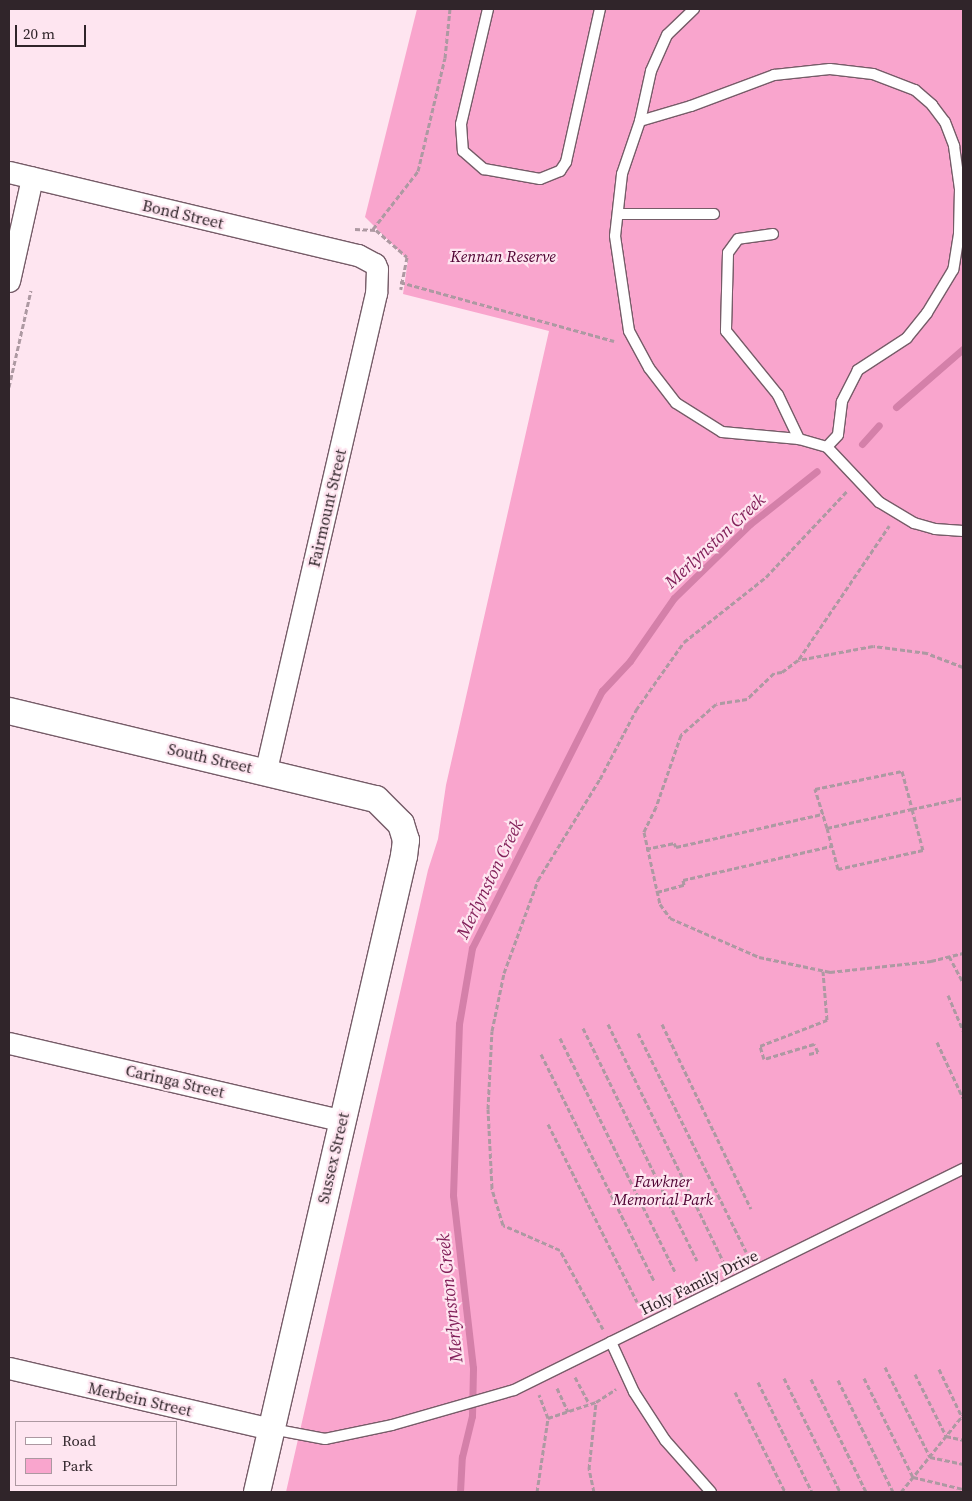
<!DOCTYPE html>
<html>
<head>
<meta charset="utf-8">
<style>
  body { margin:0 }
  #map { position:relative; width:972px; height:1501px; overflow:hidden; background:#fee5f0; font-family:"Source Serif 4",serif }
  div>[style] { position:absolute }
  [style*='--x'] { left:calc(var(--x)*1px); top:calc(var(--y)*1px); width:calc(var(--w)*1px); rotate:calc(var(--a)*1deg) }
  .green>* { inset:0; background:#f9a5cd }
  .stream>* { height:7px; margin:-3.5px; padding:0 3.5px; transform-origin:3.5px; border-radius:3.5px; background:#d480a9 }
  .path>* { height:3px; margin-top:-1.5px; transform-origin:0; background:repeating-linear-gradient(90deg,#ad99a2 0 5px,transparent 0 7.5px) }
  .roads { filter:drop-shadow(1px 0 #765c68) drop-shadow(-1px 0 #765c68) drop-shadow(0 1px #765c68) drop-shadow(0 -1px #765c68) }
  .service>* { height:10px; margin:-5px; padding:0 5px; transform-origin:5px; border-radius:5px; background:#fff }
  .minor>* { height:21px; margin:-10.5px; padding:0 10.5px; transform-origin:10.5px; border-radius:10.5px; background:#fff }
  .tertiary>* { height:26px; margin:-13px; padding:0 13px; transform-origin:13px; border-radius:13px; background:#fff }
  span { translate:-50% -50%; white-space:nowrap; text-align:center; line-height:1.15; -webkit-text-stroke:4.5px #fee5f0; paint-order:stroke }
  .street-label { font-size:16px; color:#30252a }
  .park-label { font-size:16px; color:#4e0131; font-style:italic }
  .water-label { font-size:18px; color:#83215a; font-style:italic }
  .frame { position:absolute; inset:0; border:10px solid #30252a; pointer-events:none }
  .legend { position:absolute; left:15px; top:1421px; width:162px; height:65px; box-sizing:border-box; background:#fee5f0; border:1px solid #ac98a1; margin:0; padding:6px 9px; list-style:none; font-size:15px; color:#30252a }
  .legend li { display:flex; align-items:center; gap:10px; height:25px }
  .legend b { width:25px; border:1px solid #ac98a1 }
  .scale { position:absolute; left:15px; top:25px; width:71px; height:22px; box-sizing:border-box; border:2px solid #30252a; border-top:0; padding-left:6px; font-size:15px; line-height:18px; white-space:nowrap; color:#30252a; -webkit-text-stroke:4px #fee5f0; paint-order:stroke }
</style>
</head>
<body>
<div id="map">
  <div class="green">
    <i style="clip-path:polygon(417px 9px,963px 9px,963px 1492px,286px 1492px,428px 870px,438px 839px,446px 785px,549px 331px,403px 294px,408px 260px,365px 217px)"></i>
  </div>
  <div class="stream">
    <i style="--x:896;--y:407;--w:89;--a:-40.9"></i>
    <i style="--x:862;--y:444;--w:25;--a:-48"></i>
    <i style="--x:460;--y:1492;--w:35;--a:-87"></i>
    <i style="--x:462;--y:1457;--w:42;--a:-76.3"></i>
    <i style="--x:472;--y:1416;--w:48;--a:-88.8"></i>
    <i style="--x:473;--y:1368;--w:174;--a:-96.6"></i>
    <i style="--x:453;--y:1195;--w:171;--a:-88"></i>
    <i style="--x:459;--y:1024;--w:77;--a:-80.3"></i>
    <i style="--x:472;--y:948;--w:288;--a:-63.2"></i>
    <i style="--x:602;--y:691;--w:41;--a:-47"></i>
    <i style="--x:630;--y:661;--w:77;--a:-55.1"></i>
    <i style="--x:674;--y:598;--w:106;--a:-44.2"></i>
    <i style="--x:750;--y:524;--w:85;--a:-38.3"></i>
  </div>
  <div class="path">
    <i style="--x:355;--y:229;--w:21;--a:3"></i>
    <i style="--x:376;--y:230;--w:41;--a:41.1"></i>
    <i style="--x:407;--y:257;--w:33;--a:101"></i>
    <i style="--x:373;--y:229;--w:73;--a:-52.2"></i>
    <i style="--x:418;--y:171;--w:116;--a:-76.6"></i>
    <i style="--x:445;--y:58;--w:49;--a:-84.2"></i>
    <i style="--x:400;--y:282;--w:222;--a:15.4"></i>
    <i style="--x:9;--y:387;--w:99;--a:-77.2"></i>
    <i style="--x:799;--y:659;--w:161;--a:-55.9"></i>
    <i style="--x:963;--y:667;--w:39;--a:-159"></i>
    <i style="--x:927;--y:653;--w:54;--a:-172.6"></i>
    <i style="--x:873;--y:646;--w:76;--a:169.4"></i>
    <i style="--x:798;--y:660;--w:20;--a:143"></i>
    <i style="--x:782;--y:672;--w:8;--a:173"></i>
    <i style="--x:774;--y:673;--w:37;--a:136"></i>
    <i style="--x:747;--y:699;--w:31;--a:171"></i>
    <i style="--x:716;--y:704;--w:47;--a:138.5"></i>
    <i style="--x:681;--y:735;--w:76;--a:109.1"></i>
    <i style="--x:656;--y:807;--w:28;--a:116"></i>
    <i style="--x:644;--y:832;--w:74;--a:77.5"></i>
    <i style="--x:660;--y:904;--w:17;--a:54"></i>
    <i style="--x:670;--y:918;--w:97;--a:23.7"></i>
    <i style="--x:759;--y:957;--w:73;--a:11.9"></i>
    <i style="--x:830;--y:972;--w:102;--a:-6.2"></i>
    <i style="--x:931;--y:961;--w:33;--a:-14"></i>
    <i style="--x:827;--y:828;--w:41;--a:-107.1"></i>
    <i style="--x:815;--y:789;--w:89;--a:-11.7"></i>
    <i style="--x:902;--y:771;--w:39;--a:75"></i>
    <i style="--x:912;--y:809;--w:42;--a:75"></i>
    <i style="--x:923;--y:850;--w:87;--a:167.4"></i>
    <i style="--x:838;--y:869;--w:42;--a:-105"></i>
    <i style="--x:827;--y:828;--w:87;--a:-12.6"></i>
    <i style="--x:912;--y:809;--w:52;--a:-12.2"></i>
    <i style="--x:646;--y:849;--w:29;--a:-12"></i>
    <i style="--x:674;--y:843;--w:4;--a:63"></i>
    <i style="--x:676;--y:847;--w:151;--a:-12.7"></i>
    <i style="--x:657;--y:892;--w:28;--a:-15"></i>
    <i style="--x:684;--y:885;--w:5;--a:-101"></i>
    <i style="--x:683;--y:880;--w:152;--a:-12.9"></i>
    <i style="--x:949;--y:956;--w:30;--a:62"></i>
    <i style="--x:948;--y:995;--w:39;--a:67"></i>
    <i style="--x:608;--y:1024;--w:263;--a:64.1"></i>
    <i style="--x:662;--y:1024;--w:205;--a:64.3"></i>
    <i style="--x:583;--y:1028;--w:259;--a:63.9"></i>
    <i style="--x:638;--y:1033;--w:244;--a:63.7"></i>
    <i style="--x:560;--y:1038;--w:261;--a:63.8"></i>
    <i style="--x:937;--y:1042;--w:62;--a:65.1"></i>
    <i style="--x:541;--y:1054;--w:254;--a:63.5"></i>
    <i style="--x:809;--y:1054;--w:9;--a:-13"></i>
    <i style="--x:818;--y:1052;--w:9;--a:-117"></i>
    <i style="--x:814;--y:1044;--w:52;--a:163.3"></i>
    <i style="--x:764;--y:1059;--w:14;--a:-107"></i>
    <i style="--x:760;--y:1046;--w:72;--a:-21.2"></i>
    <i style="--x:827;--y:1020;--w:49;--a:-94.7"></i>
    <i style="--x:548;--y:1124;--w:199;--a:63.4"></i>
    <i style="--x:603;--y:1329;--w:90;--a:-118.6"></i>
    <i style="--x:560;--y:1250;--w:62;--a:-156.3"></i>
    <i style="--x:503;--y:1225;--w:39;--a:-107"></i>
    <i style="--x:492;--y:1188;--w:79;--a:-92.9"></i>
    <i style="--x:488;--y:1109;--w:78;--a:-87.1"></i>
    <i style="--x:492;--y:1031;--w:59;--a:-78.3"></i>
    <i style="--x:504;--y:973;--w:99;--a:-69.9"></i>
    <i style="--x:538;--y:880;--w:119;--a:-58.5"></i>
    <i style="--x:600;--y:779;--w:78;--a:-62.4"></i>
    <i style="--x:636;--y:710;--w:83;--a:-54.8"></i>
    <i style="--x:684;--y:642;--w:105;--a:-38.4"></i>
    <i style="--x:766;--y:577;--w:118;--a:-46.7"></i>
    <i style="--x:885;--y:1367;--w:101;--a:63.4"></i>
    <i style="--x:930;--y:1457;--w:34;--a:12"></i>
    <i style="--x:939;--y:1369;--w:53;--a:64.4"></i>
    <i style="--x:915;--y:1374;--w:69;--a:63.4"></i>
    <i style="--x:946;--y:1436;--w:17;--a:13"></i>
    <i style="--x:575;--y:1377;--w:30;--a:62"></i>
    <i style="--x:784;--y:1378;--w:127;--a:63.8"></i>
    <i style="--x:864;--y:1378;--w:110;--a:63.7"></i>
    <i style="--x:913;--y:1477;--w:51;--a:13.5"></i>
    <i style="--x:811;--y:1379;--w:126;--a:64"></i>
    <i style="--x:838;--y:1380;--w:125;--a:63.8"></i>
    <i style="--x:758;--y:1382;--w:123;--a:63.9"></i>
    <i style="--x:557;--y:1388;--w:26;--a:65"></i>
    <i style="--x:735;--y:1392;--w:112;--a:63.4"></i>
    <i style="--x:548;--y:1418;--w:51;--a:-18.4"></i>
    <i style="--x:537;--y:1492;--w:75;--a:-81.5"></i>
    <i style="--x:548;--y:1418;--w:25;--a:-111"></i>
    <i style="--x:594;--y:1492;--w:24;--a:-102"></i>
    <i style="--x:589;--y:1469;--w:67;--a:-84"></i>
    <i style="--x:596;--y:1402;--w:24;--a:-33"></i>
    <i style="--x:901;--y:1492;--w:99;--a:-51.2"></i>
  </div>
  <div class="roads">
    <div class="service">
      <i style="--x:488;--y:9;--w:118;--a:103.2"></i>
      <i style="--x:461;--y:124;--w:27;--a:86"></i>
      <i style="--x:463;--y:151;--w:28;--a:41"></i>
      <i style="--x:484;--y:169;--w:57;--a:10.1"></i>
      <i style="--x:540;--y:179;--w:22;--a:-22"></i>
      <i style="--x:560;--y:171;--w:11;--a:-56"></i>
      <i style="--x:566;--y:162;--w:157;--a:-77.5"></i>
      <i style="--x:694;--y:9;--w:37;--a:136"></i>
      <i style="--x:667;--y:35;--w:39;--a:114"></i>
      <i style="--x:651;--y:71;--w:51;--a:102.4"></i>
      <i style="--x:640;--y:121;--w:56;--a:108.8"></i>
      <i style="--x:622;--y:174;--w:62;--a:96.4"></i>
      <i style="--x:615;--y:236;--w:96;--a:81.6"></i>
      <i style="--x:629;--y:331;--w:42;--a:61.6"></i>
      <i style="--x:649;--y:368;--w:44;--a:52.4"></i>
      <i style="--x:676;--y:403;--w:54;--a:32.2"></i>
      <i style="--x:722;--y:432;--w:77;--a:5.2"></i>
      <i style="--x:799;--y:439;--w:29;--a:16"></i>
      <i style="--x:640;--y:121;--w:53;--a:-16.4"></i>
      <i style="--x:691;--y:106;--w:89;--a:-20.5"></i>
      <i style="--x:774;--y:75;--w:56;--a:-6.1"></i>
      <i style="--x:830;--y:69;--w:43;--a:6.6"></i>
      <i style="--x:873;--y:74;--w:45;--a:20.9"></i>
      <i style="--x:915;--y:90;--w:23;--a:41"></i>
      <i style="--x:932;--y:105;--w:21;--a:53"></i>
      <i style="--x:945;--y:122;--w:26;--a:69"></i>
      <i style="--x:954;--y:146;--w:43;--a:82.1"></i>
      <i style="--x:960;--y:189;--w:45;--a:91.3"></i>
      <i style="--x:959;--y:234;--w:36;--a:99"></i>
      <i style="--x:953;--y:270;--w:50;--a:121.2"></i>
      <i style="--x:927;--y:313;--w:32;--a:129"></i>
      <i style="--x:907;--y:338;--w:59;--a:146.9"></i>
      <i style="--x:858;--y:370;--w:36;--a:117"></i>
      <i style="--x:842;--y:402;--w:33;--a:97"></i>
      <i style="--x:838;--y:435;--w:16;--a:133"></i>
      <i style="--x:827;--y:447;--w:76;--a:46.6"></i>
      <i style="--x:879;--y:502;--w:41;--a:31"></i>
      <i style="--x:914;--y:523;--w:22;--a:16"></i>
      <i style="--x:935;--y:529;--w:28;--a:4"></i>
      <i style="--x:619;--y:214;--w:95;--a:0"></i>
      <i style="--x:773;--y:234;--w:35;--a:172"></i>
      <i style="--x:738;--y:239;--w:17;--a:126"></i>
      <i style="--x:728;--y:253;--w:78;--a:91.5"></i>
      <i style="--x:726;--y:331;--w:82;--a:50.9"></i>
      <i style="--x:778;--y:395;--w:49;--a:64.5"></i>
      <i style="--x:272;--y:1429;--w:54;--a:10.7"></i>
      <i style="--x:325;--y:1439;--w:68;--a:-11.8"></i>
      <i style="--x:392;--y:1425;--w:127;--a:-16"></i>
      <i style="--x:514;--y:1390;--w:108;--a:-26.3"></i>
      <i style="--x:711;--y:1492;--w:69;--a:-131.5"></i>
      <i style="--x:665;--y:1440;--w:57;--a:-122.9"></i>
      <i style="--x:634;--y:1392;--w:55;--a:-114.7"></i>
      <i style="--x:611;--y:1342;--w:392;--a:-26.2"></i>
    </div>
    <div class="minor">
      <i style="--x:9;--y:172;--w:359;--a:13.4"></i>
      <i style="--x:358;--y:255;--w:19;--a:28"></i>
      <i style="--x:375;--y:264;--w:5;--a:68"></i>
      <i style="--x:377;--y:269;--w:24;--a:92"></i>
      <i style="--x:376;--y:293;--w:490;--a:103"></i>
      <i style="--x:9;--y:281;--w:106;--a:-77.4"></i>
      <i style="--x:9;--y:1043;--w:341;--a:13.1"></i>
      <i style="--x:9;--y:1368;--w:269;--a:13.1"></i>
    </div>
    <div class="tertiary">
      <i style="--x:9;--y:711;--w:377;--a:13.5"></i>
      <i style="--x:376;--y:799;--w:35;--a:45"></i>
      <i style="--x:401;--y:824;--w:17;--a:73"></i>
      <i style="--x:406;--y:840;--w:16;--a:97"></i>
      <i style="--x:404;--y:856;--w:653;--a:103.01"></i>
    </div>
  </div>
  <div class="street-label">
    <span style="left:183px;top:214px;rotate:13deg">Bond Street</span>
    <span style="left:327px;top:508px;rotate:-77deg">Fairmount Street</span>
    <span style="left:210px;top:758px;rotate:13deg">South Street</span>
    <span style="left:175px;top:1081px;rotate:13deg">Caringa Street</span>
    <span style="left:333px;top:1158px;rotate:-77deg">Sussex Street</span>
    <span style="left:699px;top:1282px;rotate:-26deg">Holy Family Drive</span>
    <span style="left:140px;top:1399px;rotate:13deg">Merbein Street</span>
  </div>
  <div class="park-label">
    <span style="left:503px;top:256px">Kennan Reserve</span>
    <span style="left:663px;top:1190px">Fawkner<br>Memorial Park</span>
  </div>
  <div class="water-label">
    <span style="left:715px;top:541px;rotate:-43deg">Merlynston Creek</span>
    <span style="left:490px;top:879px;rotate:-64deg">Merlynston Creek</span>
    <span style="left:450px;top:1298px;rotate:-96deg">Merlynston Creek</span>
  </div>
  <div class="frame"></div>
  <ul class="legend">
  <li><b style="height:6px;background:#fff"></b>Road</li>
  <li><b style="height:14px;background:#f9a5cd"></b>Park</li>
  </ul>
  <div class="scale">20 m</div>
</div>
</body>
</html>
